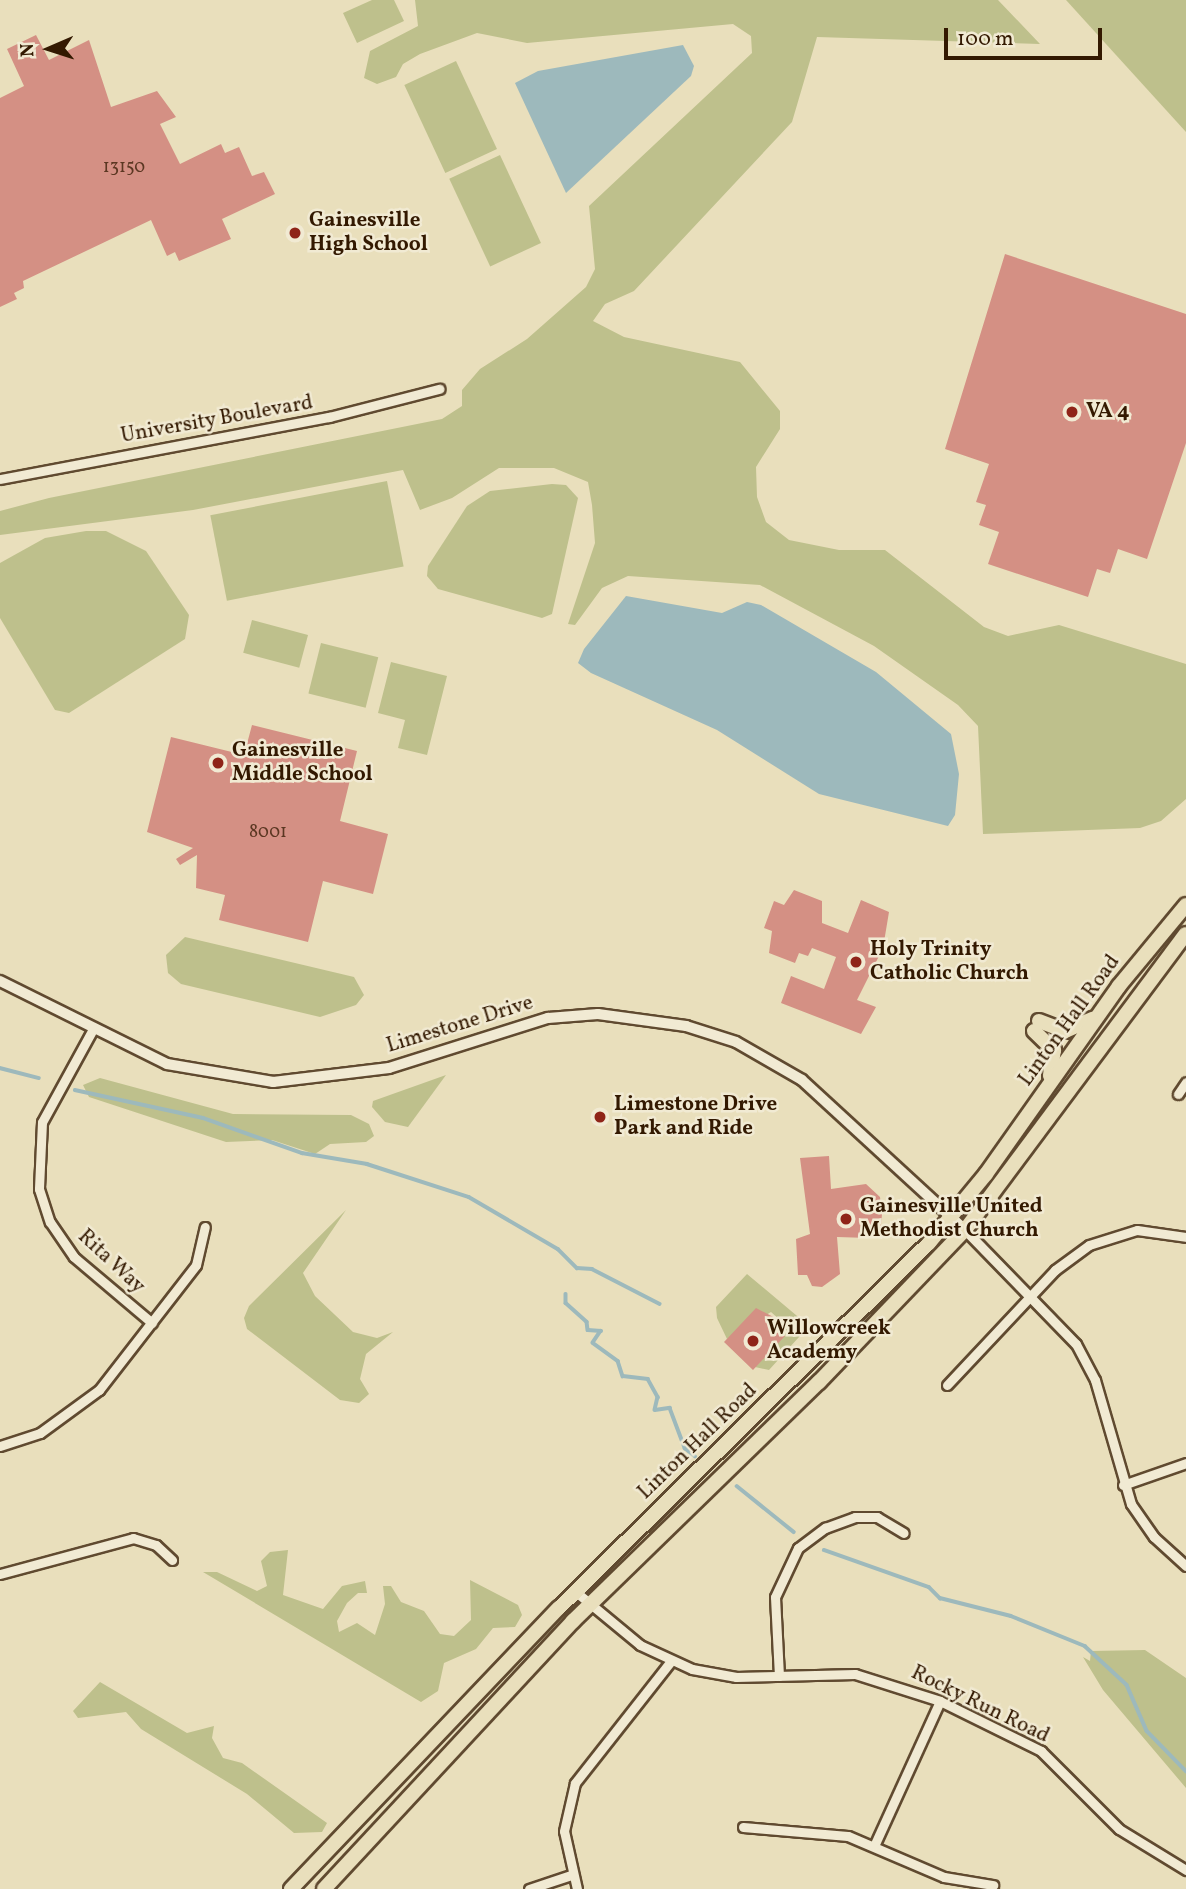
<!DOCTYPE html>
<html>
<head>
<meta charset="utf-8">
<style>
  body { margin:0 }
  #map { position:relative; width:1186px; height:1889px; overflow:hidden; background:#e9dfbc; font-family:Vollkorn,serif }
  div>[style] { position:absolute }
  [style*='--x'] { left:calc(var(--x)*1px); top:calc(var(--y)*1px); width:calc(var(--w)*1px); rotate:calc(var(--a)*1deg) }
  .green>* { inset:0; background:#bec08c; transform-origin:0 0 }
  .water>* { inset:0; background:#9db9bc }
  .stream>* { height:3.5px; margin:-1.75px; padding:0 1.75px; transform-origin:1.75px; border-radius:1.75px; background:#9db9bc }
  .building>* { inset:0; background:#d49084 }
  .roads { filter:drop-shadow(2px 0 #604a30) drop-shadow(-2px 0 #604a30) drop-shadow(0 2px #604a30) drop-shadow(0 -2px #604a30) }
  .minor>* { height:9px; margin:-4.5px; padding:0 4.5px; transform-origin:4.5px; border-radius:4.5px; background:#f1ead3 }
  .tertiary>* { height:10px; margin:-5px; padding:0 5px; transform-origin:5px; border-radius:5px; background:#f1ead3 }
  .primary>* { height:14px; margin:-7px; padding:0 7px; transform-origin:7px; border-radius:7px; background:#e9dfbc }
  .dots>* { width:19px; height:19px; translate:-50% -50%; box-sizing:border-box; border:4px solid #f1ead3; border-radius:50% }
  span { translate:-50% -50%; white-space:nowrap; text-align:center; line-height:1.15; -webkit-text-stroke:5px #f1ead3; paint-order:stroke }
  .number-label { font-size:18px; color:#5b3722 }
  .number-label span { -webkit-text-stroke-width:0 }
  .poi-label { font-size:21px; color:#331901; font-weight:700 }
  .left { translate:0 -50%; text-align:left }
  .street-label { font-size:21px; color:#331901 }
  .north { position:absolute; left:14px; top:14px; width:70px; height:70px; -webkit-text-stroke:5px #f1ead3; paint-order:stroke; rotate:267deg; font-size:19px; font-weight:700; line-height:28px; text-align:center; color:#331901 }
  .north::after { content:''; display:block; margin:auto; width:24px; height:32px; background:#331901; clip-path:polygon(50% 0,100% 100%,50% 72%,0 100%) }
  .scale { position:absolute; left:944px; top:28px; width:158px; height:32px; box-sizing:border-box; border:4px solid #331901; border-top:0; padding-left:9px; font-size:21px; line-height:24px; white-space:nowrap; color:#331901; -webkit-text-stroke:5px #f1ead3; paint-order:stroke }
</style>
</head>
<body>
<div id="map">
  <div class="green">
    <i style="clip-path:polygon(372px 0,394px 0,404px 21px,357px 43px,343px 13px)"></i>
    <i style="clip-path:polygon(415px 0,998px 0,1040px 44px,817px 37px,792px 122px,634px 291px,605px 304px,593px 321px,624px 337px,740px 362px,780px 411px,780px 429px,756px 467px,757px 497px,766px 522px,789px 540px,839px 550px,885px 550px,984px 627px,1008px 636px,1059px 625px,1186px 664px,1186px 799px,1161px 821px,1140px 828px,983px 834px,978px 726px,958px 705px,874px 646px,760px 585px,628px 576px,602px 588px,575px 625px,568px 624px,595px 543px,592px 505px,588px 482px,554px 468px,499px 468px,452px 498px,420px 510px,403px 470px,193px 510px,0 535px,0 511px,49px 498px,442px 419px,462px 406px,462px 390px,480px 369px,527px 339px,586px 287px,595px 269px,589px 206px,752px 53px,751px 36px,733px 24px,527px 43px,477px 33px,420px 54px,403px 64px,396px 77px,377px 84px,364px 78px,370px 51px,418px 26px)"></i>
    <i style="clip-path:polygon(1066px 0,1186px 0,1186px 132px)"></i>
    <i style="left:456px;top:61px;width:97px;height:57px;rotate:65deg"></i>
    <i style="left:500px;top:155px;width:97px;height:56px;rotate:65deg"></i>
    <i style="left:387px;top:481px;width:87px;height:180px;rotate:79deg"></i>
    <i style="clip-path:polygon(552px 484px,566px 485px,578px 498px,552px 614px,542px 618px,438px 589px,427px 576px,428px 566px,467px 506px,490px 491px)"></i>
    <i style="clip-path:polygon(86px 531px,106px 531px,146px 551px,189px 615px,185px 639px,69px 713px,55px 710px,0 618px,0 563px,45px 538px)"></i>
    <i style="left:252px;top:620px;width:58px;height:34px;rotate:15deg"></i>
    <i style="left:321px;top:643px;width:59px;height:52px;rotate:14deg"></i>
    <i style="clip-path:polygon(391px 662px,447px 676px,427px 755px,398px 748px,405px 720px,378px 713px)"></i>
    <i style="clip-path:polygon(185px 937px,354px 977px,364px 995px,356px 1005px,320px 1017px,181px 984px,168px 973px,166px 955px)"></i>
    <i style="clip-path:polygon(446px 1075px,408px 1127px,385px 1122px,372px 1107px,373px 1101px)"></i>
    <i style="clip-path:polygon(100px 1078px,233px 1114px,351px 1115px,369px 1124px,374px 1136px,366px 1142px,330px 1144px,315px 1154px,272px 1140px,226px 1142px,89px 1097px,83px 1085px)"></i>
    <i style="clip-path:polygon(346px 1210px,303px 1273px,315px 1296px,353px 1332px,377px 1338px,393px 1332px,366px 1354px,360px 1379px,369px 1394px,359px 1403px,340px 1400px,247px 1329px,244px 1318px,249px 1306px)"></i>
    <i style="clip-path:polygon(747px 1274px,809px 1326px,769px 1370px,755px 1367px,784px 1336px,775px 1327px,780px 1320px,771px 1312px,727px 1339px,717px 1318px,716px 1307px)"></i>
    <i style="clip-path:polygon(288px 1550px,283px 1595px,323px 1609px,342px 1586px,365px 1581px,367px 1593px,358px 1593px,347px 1603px,337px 1621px,339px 1632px,357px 1623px,375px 1635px,385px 1604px,383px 1586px,391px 1586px,401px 1602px,424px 1611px,440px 1634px,454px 1636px,471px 1620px,470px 1580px,518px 1605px,522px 1615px,515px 1627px,493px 1628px,476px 1649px,444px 1663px,438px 1691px,421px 1702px,203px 1572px,217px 1572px,257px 1591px,267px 1586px,261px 1561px,270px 1552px)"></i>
    <i style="clip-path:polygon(1145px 1650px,1186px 1678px,1186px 1788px,1103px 1690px,1083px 1657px,1090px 1661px,1091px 1651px)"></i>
    <i style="clip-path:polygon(100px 1682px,187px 1733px,214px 1726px,212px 1738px,223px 1758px,242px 1763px,327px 1823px,322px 1832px,294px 1833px,247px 1794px,141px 1729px,126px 1712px,78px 1718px,73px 1711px)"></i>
  </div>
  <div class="water">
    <i style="clip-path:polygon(683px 45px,694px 66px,691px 76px,566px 193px,515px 83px,538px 71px)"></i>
    <i style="clip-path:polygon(626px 596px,722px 613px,747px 602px,761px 605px,876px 672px,951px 734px,959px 774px,955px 815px,948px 826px,819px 794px,717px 730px,591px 673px,578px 663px,584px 649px)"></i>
  </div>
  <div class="stream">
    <i style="--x:0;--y:1068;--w:40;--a:14.4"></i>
    <i style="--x:75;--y:1090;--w:131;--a:12.3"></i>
    <i style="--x:203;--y:1118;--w:105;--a:19.5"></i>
    <i style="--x:302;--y:1153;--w:66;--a:9.6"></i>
    <i style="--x:367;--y:1164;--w:107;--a:17.9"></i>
    <i style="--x:469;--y:1197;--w:103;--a:30.3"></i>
    <i style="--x:558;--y:1249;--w:27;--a:45"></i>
    <i style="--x:577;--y:1268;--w:15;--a:4"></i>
    <i style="--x:592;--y:1269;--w:76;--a:27.2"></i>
    <i style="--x:566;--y:1294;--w:9;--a:90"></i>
    <i style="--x:566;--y:1303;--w:28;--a:42"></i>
    <i style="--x:587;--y:1322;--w:8;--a:83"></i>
    <i style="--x:588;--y:1330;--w:13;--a:4"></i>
    <i style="--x:601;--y:1331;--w:14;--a:124"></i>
    <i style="--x:593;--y:1343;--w:31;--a:36"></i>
    <i style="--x:618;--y:1361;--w:16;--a:72"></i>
    <i style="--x:623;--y:1376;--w:25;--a:7"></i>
    <i style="--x:648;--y:1379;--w:21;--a:61"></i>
    <i style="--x:658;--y:1397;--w:13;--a:103"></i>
    <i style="--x:655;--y:1410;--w:15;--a:-8"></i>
    <i style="--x:670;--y:1408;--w:43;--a:69.4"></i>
    <i style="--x:685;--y:1448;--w:13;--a:39"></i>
    <i style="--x:737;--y:1486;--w:73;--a:38.9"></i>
    <i style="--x:824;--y:1550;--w:111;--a:19.4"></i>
    <i style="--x:929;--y:1587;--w:16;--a:45"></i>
    <i style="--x:940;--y:1598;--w:73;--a:14.2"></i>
    <i style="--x:1011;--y:1616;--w:80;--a:22.1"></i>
    <i style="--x:1085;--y:1646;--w:57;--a:42.9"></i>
    <i style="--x:1127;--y:1685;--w:50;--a:66.5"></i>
    <i style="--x:1147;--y:1731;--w:56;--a:45.7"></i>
  </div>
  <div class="building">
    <i style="clip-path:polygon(36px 35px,49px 60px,89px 40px,111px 107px,157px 91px,176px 117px,160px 124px,180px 164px,221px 144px,225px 153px,239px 147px,252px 176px,264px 172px,275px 194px,222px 219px,231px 239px,179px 261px,175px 252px,167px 256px,151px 220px,23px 281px,24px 288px,14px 293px,17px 299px,0 307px,0 98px,24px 86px,7px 49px)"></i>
    <i style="clip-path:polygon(1005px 254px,1186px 314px,1186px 443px,1147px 559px,1118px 549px,1110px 573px,1097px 569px,1088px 597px,988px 564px,999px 532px,979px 525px,986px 505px,976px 502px,989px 464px,945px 449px)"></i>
    <i style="clip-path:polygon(252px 725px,357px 751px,340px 821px,388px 834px,373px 894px,323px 881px,308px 942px,219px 920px,225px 895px,196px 888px,197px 855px,180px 865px,176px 859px,193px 848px,147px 832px,171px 737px,244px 755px)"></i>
    <i style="clip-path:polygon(794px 890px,822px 901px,822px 923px,848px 933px,861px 900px,889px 912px,883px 948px,857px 1000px,876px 1007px,861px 1034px,781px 1003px,791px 976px,824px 989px,836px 957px,812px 948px,808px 956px,799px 953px,795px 963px,769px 953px,772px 931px,764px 928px,774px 901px,784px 905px)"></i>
    <i style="clip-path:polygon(829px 1156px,831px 1189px,866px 1184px,880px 1197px,882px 1214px,881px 1225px,869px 1238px,837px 1237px,840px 1274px,822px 1287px,812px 1286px,807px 1275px,798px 1275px,796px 1239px,810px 1234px,800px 1158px)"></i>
    <i style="clip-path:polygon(756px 1308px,781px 1321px,775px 1327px,785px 1336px,753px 1370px,724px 1342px)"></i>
  </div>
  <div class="roads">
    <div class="minor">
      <i style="--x:0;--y:479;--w:335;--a:-10.7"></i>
      <i style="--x:329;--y:417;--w:114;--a:-14.3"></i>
      <i style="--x:93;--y:1029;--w:106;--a:118.7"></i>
      <i style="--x:42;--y:1122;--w:67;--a:92.6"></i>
      <i style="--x:39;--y:1189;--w:35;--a:72"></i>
      <i style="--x:50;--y:1222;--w:42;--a:55.6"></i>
      <i style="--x:74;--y:1257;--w:102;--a:40.2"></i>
      <i style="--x:1178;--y:1094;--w:14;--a:-56"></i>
      <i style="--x:965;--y:1230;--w:159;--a:45.8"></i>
      <i style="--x:1076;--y:1344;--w:41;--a:62.2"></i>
      <i style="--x:1095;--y:1380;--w:129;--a:73.8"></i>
      <i style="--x:1131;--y:1504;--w:40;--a:55.1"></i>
      <i style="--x:1154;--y:1537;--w:43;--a:42.2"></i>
      <i style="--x:947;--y:1385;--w:158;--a:-46.8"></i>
      <i style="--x:1055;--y:1270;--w:42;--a:-36.3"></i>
      <i style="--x:1089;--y:1245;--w:50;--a:-17.4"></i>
      <i style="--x:1137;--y:1230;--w:49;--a:8.1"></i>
      <i style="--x:0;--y:1446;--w:42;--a:-18"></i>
      <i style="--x:40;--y:1433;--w:73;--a:-36.1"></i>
      <i style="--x:99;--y:1390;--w:158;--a:-52.2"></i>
      <i style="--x:196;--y:1265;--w:39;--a:-77"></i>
      <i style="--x:1123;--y:1485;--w:67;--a:-19.2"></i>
      <i style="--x:0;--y:1574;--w:138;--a:-15.1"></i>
      <i style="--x:133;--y:1538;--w:24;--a:17"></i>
      <i style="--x:156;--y:1545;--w:22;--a:43"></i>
      <i style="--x:576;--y:1592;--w:83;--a:39.6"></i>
      <i style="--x:640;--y:1645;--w:57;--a:24.8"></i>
      <i style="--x:692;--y:1669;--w:45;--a:10.3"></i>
      <i style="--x:736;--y:1677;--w:119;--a:-1.4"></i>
      <i style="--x:855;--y:1674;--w:89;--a:17.6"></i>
      <i style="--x:940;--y:1701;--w:113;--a:26.3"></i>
      <i style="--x:1041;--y:1751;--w:110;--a:45"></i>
      <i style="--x:1119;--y:1829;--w:79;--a:31.5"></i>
      <i style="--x:779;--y:1676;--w:79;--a:-92.9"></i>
      <i style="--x:775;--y:1597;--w:54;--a:-64.9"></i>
      <i style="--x:798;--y:1548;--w:34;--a:-37"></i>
      <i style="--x:825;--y:1528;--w:32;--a:-20"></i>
      <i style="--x:855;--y:1517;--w:22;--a:0"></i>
      <i style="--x:877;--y:1517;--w:31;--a:31"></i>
      <i style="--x:743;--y:1827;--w:105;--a:4.9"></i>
      <i style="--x:848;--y:1836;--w:104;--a:23.1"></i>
      <i style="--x:944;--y:1877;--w:50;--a:9.3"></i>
      <i style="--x:874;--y:1846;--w:159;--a:-65.5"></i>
      <i style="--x:529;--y:1889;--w:44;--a:-18.4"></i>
      <i style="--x:577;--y:1889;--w:59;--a:-102.6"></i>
      <i style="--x:564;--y:1831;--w:49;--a:-77.1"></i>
      <i style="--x:575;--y:1783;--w:155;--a:-51.8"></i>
    </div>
    <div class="tertiary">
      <i style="--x:0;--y:981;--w:186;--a:26.4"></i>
      <i style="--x:167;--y:1064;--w:108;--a:9.6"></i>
      <i style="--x:273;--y:1082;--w:117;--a:-6.9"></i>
      <i style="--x:389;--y:1068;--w:167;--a:-17.5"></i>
      <i style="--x:548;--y:1018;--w:50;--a:-4.6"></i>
      <i style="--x:598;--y:1014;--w:89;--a:7.8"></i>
      <i style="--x:686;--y:1026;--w:52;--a:17.7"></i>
      <i style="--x:736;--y:1042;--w:76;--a:29.9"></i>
      <i style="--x:802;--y:1080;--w:222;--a:42.6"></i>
    </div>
    <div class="primary">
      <i style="--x:1039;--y:1021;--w:28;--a:21"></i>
      <i style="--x:1065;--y:1031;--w:30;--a:-24"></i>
      <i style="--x:1034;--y:1031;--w:28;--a:44"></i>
      <i style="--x:1054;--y:1050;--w:26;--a:99"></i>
      <i style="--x:291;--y:1889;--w:388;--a:-46.4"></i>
      <i style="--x:559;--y:1608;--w:520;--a:-44.61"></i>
      <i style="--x:929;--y:1243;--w:89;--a:-50.4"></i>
      <i style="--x:986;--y:1174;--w:230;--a:-54.7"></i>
      <i style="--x:1119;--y:986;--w:105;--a:-50.4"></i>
      <i style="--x:324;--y:1889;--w:366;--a:-47.1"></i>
      <i style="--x:573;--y:1621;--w:343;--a:-44.2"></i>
      <i style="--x:819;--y:1382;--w:211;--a:-46.2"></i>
      <i style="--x:965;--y:1230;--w:369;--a:-53.3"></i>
    </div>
  </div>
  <div class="dots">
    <i style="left:295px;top:233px;background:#8f2418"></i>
    <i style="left:1072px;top:412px;background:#8f2418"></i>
    <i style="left:218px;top:763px;background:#8f2418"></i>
    <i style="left:856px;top:962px;background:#8f2418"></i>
    <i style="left:600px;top:1117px;background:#8f2418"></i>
    <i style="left:846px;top:1219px;background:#8f2418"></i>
    <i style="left:753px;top:1341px;background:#8f2418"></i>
  </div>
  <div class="number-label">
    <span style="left:124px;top:168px">13150</span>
    <span style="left:268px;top:833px">8001</span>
  </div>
  <div class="poi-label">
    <span class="left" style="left:309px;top:233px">Gainesville<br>High School</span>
    <span class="left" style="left:1086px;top:412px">VA 4</span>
    <span class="left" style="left:232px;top:763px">Gainesville<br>Middle School</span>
    <span class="left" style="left:870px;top:962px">Holy Trinity<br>Catholic Church</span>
    <span class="left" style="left:614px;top:1117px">Limestone Drive<br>Park and Ride</span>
    <span class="left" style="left:860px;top:1219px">Gainesville United<br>Methodist Church</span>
    <span class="left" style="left:767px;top:1341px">Willowcreek<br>Academy</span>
  </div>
  <div class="street-label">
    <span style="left:217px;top:420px;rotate:-10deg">University Boulevard</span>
    <span style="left:1070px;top:1021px;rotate:-54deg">Linton Hall Road</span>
    <span style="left:460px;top:1025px;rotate:-17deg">Limestone Drive</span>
    <span style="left:111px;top:1262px;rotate:43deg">Rita Way</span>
    <span style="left:698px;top:1442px;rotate:-44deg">Linton Hall Road</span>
    <span style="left:980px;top:1705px;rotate:26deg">Rocky Run Road</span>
  </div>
  <div class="north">N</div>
  <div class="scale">100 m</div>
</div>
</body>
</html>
